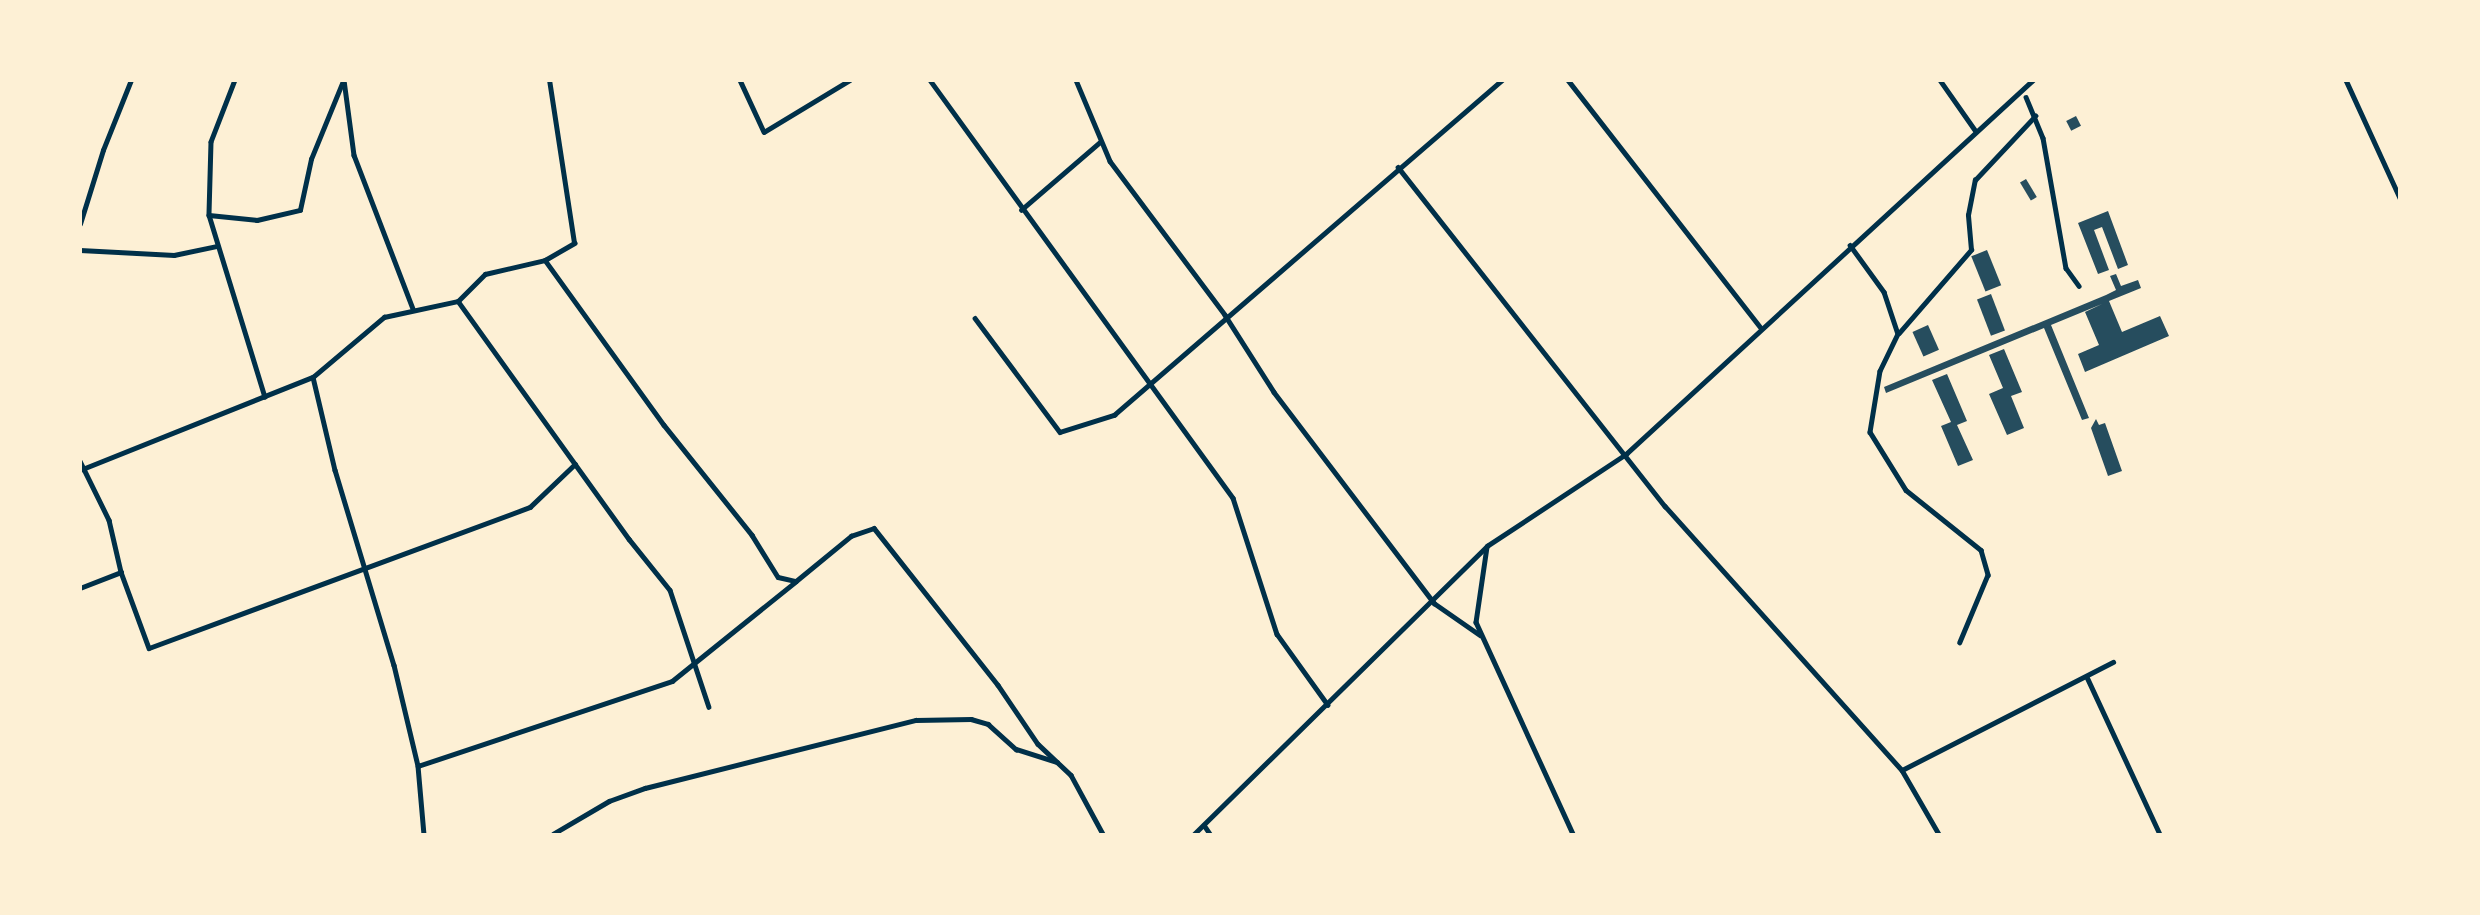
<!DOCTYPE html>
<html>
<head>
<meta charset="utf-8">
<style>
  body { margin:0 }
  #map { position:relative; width:2480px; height:915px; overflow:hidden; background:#fdf0d5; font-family:Ubuntu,sans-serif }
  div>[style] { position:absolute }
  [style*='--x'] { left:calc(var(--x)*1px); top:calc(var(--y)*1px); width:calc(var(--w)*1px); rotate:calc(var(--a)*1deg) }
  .building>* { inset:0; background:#264d5e; transform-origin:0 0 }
  .minor>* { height:4.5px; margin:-2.25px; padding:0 2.25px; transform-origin:2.25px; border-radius:2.25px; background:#003049 }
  span { translate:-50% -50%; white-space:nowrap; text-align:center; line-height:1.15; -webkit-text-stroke:5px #fdf0d5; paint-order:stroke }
  .frame { position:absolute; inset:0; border:82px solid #fdf0d5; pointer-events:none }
</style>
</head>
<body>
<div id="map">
  <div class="building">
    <i style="left:2076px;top:116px;width:11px;height:11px;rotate:63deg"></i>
    <i style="left:2026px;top:179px;width:21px;height:7px;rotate:59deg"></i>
    <i style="clip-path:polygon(2108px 211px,2128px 265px,2118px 269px,2102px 227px,2094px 230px,2109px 270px,2098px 274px,2078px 223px)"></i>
    <i style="left:1987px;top:250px;width:38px;height:17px;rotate:68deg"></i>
    <i style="clip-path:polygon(2116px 274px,2121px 286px,2138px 280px,2141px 288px,2109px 301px,2122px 332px,2160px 316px,2169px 336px,2085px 372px,2078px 354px,2099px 345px,2085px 312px,2102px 304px,2051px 325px,2089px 418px,2082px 420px,2044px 328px,1886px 393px,1884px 387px,2106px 295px,2116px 290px,2110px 276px)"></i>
    <i style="left:1991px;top:294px;width:39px;height:15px;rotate:69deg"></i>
    <i style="left:1928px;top:325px;width:27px;height:17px;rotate:66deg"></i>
    <i style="clip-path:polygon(2004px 349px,2022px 392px,2011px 396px,2024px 428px,2007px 435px,1989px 394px,2003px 388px,1989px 355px)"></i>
    <i style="clip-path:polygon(1947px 374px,1967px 421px,1957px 425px,1973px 460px,1958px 466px,1941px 426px,1951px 422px,1932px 380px)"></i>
    <i style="clip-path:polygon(2096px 419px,2099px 425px,2105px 423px,2122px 471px,2108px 476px,2091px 428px)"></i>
  </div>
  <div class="minor">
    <i style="--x:235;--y:80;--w:66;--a:111.2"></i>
    <i style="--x:211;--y:142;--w:73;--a:91.6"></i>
    <i style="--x:209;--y:215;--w:190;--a:72.9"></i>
    <i style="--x:344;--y:80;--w:76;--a:82.4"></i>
    <i style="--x:354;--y:155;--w:165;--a:69"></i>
    <i style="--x:740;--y:80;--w:57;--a:65.2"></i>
    <i style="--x:764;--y:132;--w:100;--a:-31.2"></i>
    <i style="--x:930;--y:80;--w:516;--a:54.06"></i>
    <i style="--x:1233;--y:498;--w:143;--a:72.1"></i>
    <i style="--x:1277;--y:634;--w:87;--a:54.3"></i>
    <i style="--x:1076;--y:80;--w:88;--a:67.2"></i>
    <i style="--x:1110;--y:161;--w:192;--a:53.2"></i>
    <i style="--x:1225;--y:315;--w:91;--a:57.5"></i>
    <i style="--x:1274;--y:392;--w:265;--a:52.8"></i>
    <i style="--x:1434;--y:603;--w:56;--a:34.8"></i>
    <i style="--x:1568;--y:80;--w:313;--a:52.1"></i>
    <i style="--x:1940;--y:80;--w:61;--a:55"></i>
    <i style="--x:2346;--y:80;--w:130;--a:65.4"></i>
    <i style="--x:2026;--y:97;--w:44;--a:67.5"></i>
    <i style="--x:2043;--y:138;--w:132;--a:80"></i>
    <i style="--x:2066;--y:268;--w:22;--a:54"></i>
    <i style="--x:1398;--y:167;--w:432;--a:51.8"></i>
    <i style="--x:1665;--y:506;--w:355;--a:48.1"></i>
    <i style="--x:1902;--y:770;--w:74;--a:60"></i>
    <i style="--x:1021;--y:210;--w:103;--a:-40.7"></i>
    <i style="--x:209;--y:215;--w:48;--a:5.9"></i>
    <i style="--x:257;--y:220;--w:44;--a:-13.1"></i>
    <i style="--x:300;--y:210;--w:52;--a:-77.8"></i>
    <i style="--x:311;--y:159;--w:84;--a:-67.7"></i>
    <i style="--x:80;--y:224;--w:77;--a:-72.7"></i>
    <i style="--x:103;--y:150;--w:75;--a:-68.2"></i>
    <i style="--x:1850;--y:245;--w:58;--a:54.1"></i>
    <i style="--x:1884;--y:292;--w:44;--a:71.6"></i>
    <i style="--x:1898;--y:334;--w:41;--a:115.9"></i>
    <i style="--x:1880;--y:371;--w:62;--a:99.3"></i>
    <i style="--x:1870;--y:432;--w:68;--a:58.2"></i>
    <i style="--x:1906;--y:490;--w:96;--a:38.7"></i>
    <i style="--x:1981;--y:550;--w:26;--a:74"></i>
    <i style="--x:1988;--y:575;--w:73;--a:112.7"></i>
    <i style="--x:80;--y:250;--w:94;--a:3"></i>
    <i style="--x:174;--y:255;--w:44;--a:-11.8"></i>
    <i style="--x:545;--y:260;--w:203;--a:54.2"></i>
    <i style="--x:664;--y:425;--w:141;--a:51.3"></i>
    <i style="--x:752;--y:535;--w:49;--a:58.2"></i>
    <i style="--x:778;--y:577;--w:18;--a:13"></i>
    <i style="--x:796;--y:581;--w:71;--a:-39.3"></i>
    <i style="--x:851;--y:536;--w:24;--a:-19"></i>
    <i style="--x:874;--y:528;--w:200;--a:51.7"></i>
    <i style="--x:998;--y:685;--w:71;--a:55.9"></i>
    <i style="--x:1038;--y:744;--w:45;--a:43.2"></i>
    <i style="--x:1071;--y:775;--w:67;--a:61.5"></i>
    <i style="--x:458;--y:301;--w:293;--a:54.3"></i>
    <i style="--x:629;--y:539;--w:65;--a:51.2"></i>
    <i style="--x:670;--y:590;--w:123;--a:71.6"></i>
    <i style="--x:975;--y:318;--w:142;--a:53.3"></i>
    <i style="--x:1060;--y:432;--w:57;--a:-17.5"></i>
    <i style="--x:1114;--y:415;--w:513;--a:-40.81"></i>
    <i style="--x:1899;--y:333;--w:110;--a:-49.1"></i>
    <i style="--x:1971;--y:250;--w:35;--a:-95"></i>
    <i style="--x:1968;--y:215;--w:36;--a:-79"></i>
    <i style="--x:1975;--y:180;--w:88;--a:-46.8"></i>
    <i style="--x:313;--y:377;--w:96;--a:76.7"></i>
    <i style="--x:335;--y:470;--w:204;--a:73.2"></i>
    <i style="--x:394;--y:665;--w:104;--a:76.6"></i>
    <i style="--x:418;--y:766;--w:68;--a:85"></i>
    <i style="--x:80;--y:461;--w:66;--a:63.8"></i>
    <i style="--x:109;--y:520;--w:53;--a:77"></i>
    <i style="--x:121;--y:572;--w:81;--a:69.8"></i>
    <i style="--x:149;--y:648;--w:406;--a:-20.3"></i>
    <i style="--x:530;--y:507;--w:62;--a:-43.7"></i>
    <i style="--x:80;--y:470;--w:251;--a:-21.8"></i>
    <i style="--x:313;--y:377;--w:93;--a:-40.2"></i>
    <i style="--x:384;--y:317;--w:76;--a:-12.2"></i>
    <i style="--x:458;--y:301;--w:38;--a:-45"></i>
    <i style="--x:485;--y:274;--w:62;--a:-13.1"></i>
    <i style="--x:545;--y:260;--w:34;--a:-30"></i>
    <i style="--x:574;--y:243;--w:165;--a:-98.7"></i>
    <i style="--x:1487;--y:547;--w:76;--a:98.3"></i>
    <i style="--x:1476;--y:622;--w:233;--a:65.4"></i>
    <i style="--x:80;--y:588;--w:44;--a:-21.3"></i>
    <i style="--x:2087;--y:677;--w:173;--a:65.1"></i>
    <i style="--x:418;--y:766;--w:268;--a:-18.5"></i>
    <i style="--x:672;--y:681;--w:158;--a:-38.8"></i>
    <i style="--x:1902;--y:770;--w:237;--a:-27.1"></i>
    <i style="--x:1204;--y:825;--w:11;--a:56"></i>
    <i style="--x:553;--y:834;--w:65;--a:-30.5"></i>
    <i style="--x:609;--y:801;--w:38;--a:-20"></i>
    <i style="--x:645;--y:788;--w:279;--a:-14.1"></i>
    <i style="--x:916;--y:720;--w:55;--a:-1"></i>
    <i style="--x:971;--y:719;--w:18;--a:16"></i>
    <i style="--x:988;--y:724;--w:38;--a:42"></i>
    <i style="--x:1016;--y:749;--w:43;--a:17.6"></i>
    <i style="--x:1194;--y:834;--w:411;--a:-44.5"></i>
    <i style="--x:1487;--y:546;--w:167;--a:-33.5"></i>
    <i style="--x:1626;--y:454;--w:553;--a:-42.58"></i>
  </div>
  <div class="frame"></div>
</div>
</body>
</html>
